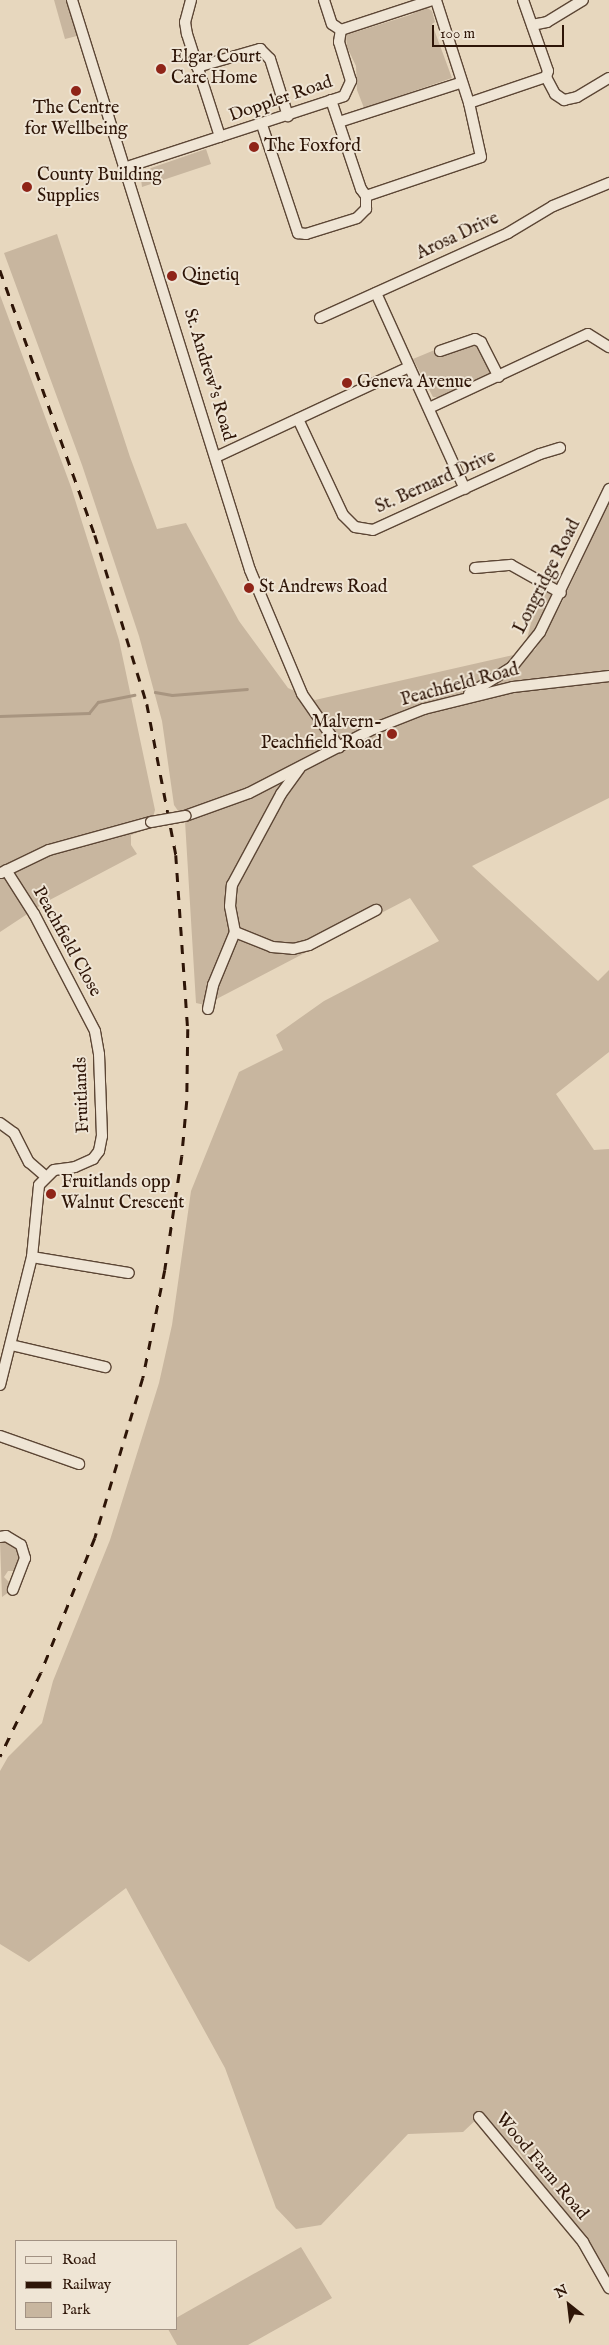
<!DOCTYPE html>
<html>
<head>
<meta charset="utf-8">
<style>
  body { margin:0 }
  #map { position:relative; width:609px; height:2345px; overflow:hidden; background:#e7d7be; font-family:"IM FELL English",serif }
  div>[style] { position:absolute }
  [style*='--x'] { left:calc(var(--x)*1px); top:calc(var(--y)*1px); width:calc(var(--w)*1px); rotate:calc(var(--a)*1deg) }
  .green>* { inset:0; background:#c8b69f }
  .stream>* { height:2.5px; margin:-1.25px; padding:0 1.25px; transform-origin:1.25px; border-radius:1.25px; background:#a89580 }
  .roads { filter:drop-shadow(1px 0 #5c4635) drop-shadow(-1px 0 #5c4635) drop-shadow(0 1px #5c4635) drop-shadow(0 -1px #5c4635) }
  .minor>* { height:10px; margin:-5px; padding:0 5px; transform-origin:5px; border-radius:5px; background:#efe5d5 }
  .rail>* { height:2.5px; margin-top:-1.25px; transform-origin:0; background:repeating-linear-gradient(90deg,#2e1507 0 9px,transparent 0 18px) }
  .bridges { filter:drop-shadow(1px 0 #5c4635) drop-shadow(-1px 0 #5c4635) drop-shadow(0 1px #5c4635) drop-shadow(0 -1px #5c4635) }
  .minor-bridge>* { height:10px; margin:-5px; padding:0 5px; transform-origin:5px; border-radius:5px; background:#efe5d5 }
  .dots>* { width:14px; height:14px; translate:-50% -50%; box-sizing:border-box; border:2px solid #efe5d5; border-radius:50% }
  span { translate:-50% -50%; white-space:nowrap; text-align:center; line-height:1.15; -webkit-text-stroke:4px #efe5d5; paint-order:stroke }
  .poi-label { font-size:18px; color:#2e1507 }
  .left { translate:0 -50%; text-align:left }
  .right { translate:-100% -50%; text-align:right }
  .street-label { font-size:18px; color:#2e1507 }
  .legend { position:absolute; left:15px; top:2240px; width:162px; height:90px; box-sizing:border-box; background:#efe5d5; border:1px solid #a29283; margin:0; padding:6px 9px; list-style:none; font-size:15px; color:#2e1507 }
  .legend li { display:flex; align-items:center; gap:10px; height:25px }
  .legend b { width:25px; border:1px solid #a29283 }
  .north { position:absolute; left:544px; top:2280px; width:50px; height:50px; -webkit-text-stroke:4px #efe5d5; paint-order:stroke; rotate:331deg; font-size:14px; font-weight:700; line-height:20px; text-align:center; color:#2e1507 }
  .north::after { content:''; display:block; margin:auto; width:18px; height:22px; background:#2e1507; clip-path:polygon(50% 0,100% 100%,50% 72%,0 100%) }
  .scale { position:absolute; left:432px; top:25px; width:132px; height:22px; box-sizing:border-box; border:2px solid #2e1507; border-top:0; padding-left:6px; font-size:15px; line-height:18px; white-space:nowrap; color:#2e1507; -webkit-text-stroke:4px #efe5d5; paint-order:stroke }
</style>
</head>
<body>
<div id="map">
  <div class="green">
    <i style="clip-path:polygon(54px 0,69px 0,81px 35px,65px 39px)"></i>
    <i style="clip-path:polygon(426px 7px,432px 11px,435px 22px,432px 24px,452px 78px,364px 108px,357px 90px,356px 66px,347px 47px,346px 35px,410px 15px)"></i>
    <i style="clip-path:polygon(206px 149px,211px 164px,142px 187px,141px 179px,151px 168px)"></i>
    <i style="clip-path:polygon(57px 234px,130px 457px,157px 529px,186px 523px,239px 621px,288px 688px,315px 700px,535px 650px,563px 600px,609px 502px,609px 798px,472px 866px,598px 981px,609px 970px,609px 1052px,556px 1094px,594px 1150px,609px 1149px,609px 2286px,519px 2152px,479px 2117px,463px 2132px,408px 2134px,321px 2225px,296px 2229px,276px 2208px,225px 2068px,126px 1888px,29px 1962px,0 1944px,0 1771px,8px 1757px,42px 1723px,53px 1681px,110px 1540px,159px 1383px,172px 1325px,191px 1191px,239px 1072px,283px 1050px,276px 1035px,324px 1001px,439px 941px,410px 898px,205px 1005px,196px 1003px,185px 821px,174px 805px,162px 721px,139px 636px,82px 465px,4px 253px)"></i>
    <i style="clip-path:polygon(0 295px,71px 487px,119px 640px,155px 810px,150px 828px,131px 835px,131px 845px,137px 854px,44px 903px,0 932px)"></i>
    <i style="clip-path:polygon(470px 342px,475px 342px,492px 369px,490px 374px,440px 397px,433px 397px,413px 359px,437px 349px,441px 356px)"></i>
    <i style="clip-path:polygon(543px 577px,563px 577px,545px 616px,525px 646px)"></i>
    <i style="clip-path:polygon(0 1541px,6px 1541px,22px 1552px,15px 1571px,8px 1571px,4px 1577px,10px 1583px,9px 1592px,2px 1597px)"></i>
    <i style="clip-path:polygon(301px 2247px,332px 2298px,248px 2345px,177px 2345px,168px 2329px,176px 2329px,176px 2318px)"></i>
  </div>
  <div class="stream">
    <i style="--x:155;--y:692;--w:17;--a:10"></i>
    <i style="--x:172;--y:695;--w:75;--a:-4.6"></i>
    <i style="--x:0;--y:716;--w:89;--a:-1.9"></i>
    <i style="--x:89;--y:713;--w:14;--a:-51"></i>
    <i style="--x:98;--y:702;--w:37;--a:-11"></i>
  </div>
  <div class="roads">
    <div class="minor">
      <i style="--x:72;--y:0;--w:597;--a:72.66"></i>
      <i style="--x:250;--y:570;--w:134;--a:67.2"></i>
      <i style="--x:302;--y:694;--w:65;--a:55.1"></i>
      <i style="--x:191;--y:0;--w:23;--a:105"></i>
      <i style="--x:185;--y:22;--w:12;--a:81"></i>
      <i style="--x:187;--y:34;--w:108;--a:72.2"></i>
      <i style="--x:324;--y:0;--w:25;--a:72"></i>
      <i style="--x:332;--y:24;--w:11;--a:34"></i>
      <i style="--x:523;--y:0;--w:75;--a:70.6"></i>
      <i style="--x:548;--y:71;--w:6;--a:108"></i>
      <i style="--x:546;--y:77;--w:19;--a:62"></i>
      <i style="--x:555;--y:94;--w:11;--a:34"></i>
      <i style="--x:564;--y:100;--w:13;--a:-13"></i>
      <i style="--x:577;--y:97;--w:37;--a:-31"></i>
      <i style="--x:532;--y:25;--w:15;--a:-11"></i>
      <i style="--x:547;--y:22;--w:42;--a:-31.4"></i>
      <i style="--x:197;--y:67;--w:66;--a:-15.9"></i>
      <i style="--x:260;--y:49;--w:14;--a:45"></i>
      <i style="--x:270;--y:59;--w:60;--a:72.5"></i>
      <i style="--x:331;--y:100;--w:94;--a:71.4"></i>
      <i style="--x:361;--y:189;--w:9;--a:54"></i>
      <i style="--x:366;--y:196;--w:121;--a:-18.7"></i>
      <i style="--x:481;--y:157;--w:55;--a:-102.5"></i>
      <i style="--x:469;--y:103;--w:108;--a:-107.8"></i>
      <i style="--x:469;--y:103;--w:81;--a:-18.7"></i>
      <i style="--x:339;--y:122;--w:127;--a:-17.9"></i>
      <i style="--x:262;--y:125;--w:114;--a:71.6"></i>
      <i style="--x:298;--y:233;--w:8;--a:7"></i>
      <i style="--x:306;--y:234;--w:53;--a:-17.4"></i>
      <i style="--x:357;--y:218;--w:13;--a:-45"></i>
      <i style="--x:366;--y:209;--w:13;--a:-90"></i>
      <i style="--x:127;--y:167;--w:228;--a:-18.1"></i>
      <i style="--x:344;--y:96;--w:17;--a:-65"></i>
      <i style="--x:351;--y:81;--w:41;--a:-107.1"></i>
      <i style="--x:339;--y:42;--w:12;--a:-81"></i>
      <i style="--x:341;--y:30;--w:96;--a:-18.2"></i>
      <i style="--x:376;--y:293;--w:215;--a:65.6"></i>
      <i style="--x:320;--y:318;--w:206;--a:-24.3"></i>
      <i style="--x:508;--y:233;--w:52;--a:-31"></i>
      <i style="--x:553;--y:206;--w:61;--a:-22.3"></i>
      <i style="--x:440;--y:351;--w:37;--a:-19"></i>
      <i style="--x:475;--y:339;--w:7;--a:27"></i>
      <i style="--x:481;--y:342;--w:39;--a:63"></i>
      <i style="--x:429;--y:408;--w:175;--a:-25"></i>
      <i style="--x:588;--y:334;--w:25;--a:32"></i>
      <i style="--x:298;--y:419;--w:106;--a:64.9"></i>
      <i style="--x:343;--y:515;--w:17;--a:45"></i>
      <i style="--x:355;--y:527;--w:18;--a:9"></i>
      <i style="--x:373;--y:530;--w:183;--a:-24.5"></i>
      <i style="--x:540;--y:454;--w:21;--a:-17"></i>
      <i style="--x:216;--y:457;--w:213;--a:-25"></i>
      <i style="--x:475;--y:568;--w:36;--a:-5"></i>
      <i style="--x:511;--y:565;--w:57;--a:29.2"></i>
      <i style="--x:469;--y:694;--w:51;--a:-32.1"></i>
      <i style="--x:512;--y:667;--w:45;--a:-51.3"></i>
      <i style="--x:540;--y:632;--w:159;--a:-64.2"></i>
      <i style="--x:185;--y:816;--w:68;--a:-19.8"></i>
      <i style="--x:249;--y:793;--w:140;--a:-27.3"></i>
      <i style="--x:373;--y:729;--w:55;--a:-21.4"></i>
      <i style="--x:424;--y:709;--w:92;--a:-13.9"></i>
      <i style="--x:513;--y:687;--w:97;--a:-6.5"></i>
      <i style="--x:1;--y:873;--w:53;--a:-25.6"></i>
      <i style="--x:49;--y:850;--w:106;--a:-15.4"></i>
      <i style="--x:235;--y:932;--w:40;--a:22"></i>
      <i style="--x:272;--y:947;--w:21;--a:5"></i>
      <i style="--x:293;--y:949;--w:16;--a:-14"></i>
      <i style="--x:309;--y:945;--w:76;--a:-27.6"></i>
      <i style="--x:208;--y:1009;--w:25;--a:-78"></i>
      <i style="--x:213;--y:985;--w:57;--a:-67.5"></i>
      <i style="--x:235;--y:932;--w:26;--a:-101"></i>
      <i style="--x:230;--y:906;--w:21;--a:-85"></i>
      <i style="--x:232;--y:885;--w:103;--a:-61.7"></i>
      <i style="--x:281;--y:794;--w:32;--a:-54"></i>
      <i style="--x:0;--y:1123;--w:17;--a:36"></i>
      <i style="--x:14;--y:1133;--w:33;--a:63"></i>
      <i style="--x:29;--y:1162;--w:21;--a:41"></i>
      <i style="--x:32;--y:1257;--w:98;--a:9.4"></i>
      <i style="--x:11;--y:1345;--w:97;--a:13.2"></i>
      <i style="--x:0;--y:1385;--w:132;--a:-76"></i>
      <i style="--x:32;--y:1257;--w:72;--a:-84.4"></i>
      <i style="--x:39;--y:1185;--w:21;--a:-45"></i>
      <i style="--x:54;--y:1170;--w:21;--a:-8"></i>
      <i style="--x:75;--y:1167;--w:20;--a:-24"></i>
      <i style="--x:93;--y:1159;--w:10;--a:-53"></i>
      <i style="--x:99;--y:1151;--w:15;--a:-79"></i>
      <i style="--x:102;--y:1136;--w:82;--a:-92.1"></i>
      <i style="--x:99;--y:1054;--w:23;--a:-100"></i>
      <i style="--x:95;--y:1031;--w:132;--a:-117.5"></i>
      <i style="--x:34;--y:914;--w:52;--a:-122.5"></i>
      <i style="--x:0;--y:1436;--w:84;--a:19.5"></i>
      <i style="--x:0;--y:1537;--w:6;--a:-9"></i>
      <i style="--x:6;--y:1536;--w:17;--a:31"></i>
      <i style="--x:21;--y:1545;--w:14;--a:73"></i>
      <i style="--x:25;--y:1558;--w:34;--a:111"></i>
      <i style="--x:479;--y:2117;--w:163;--a:50.2"></i>
      <i style="--x:583;--y:2242;--w:53;--a:60.5"></i>
    </div>
  </div>
  <div class="rail">
    <i style="--x:0;--y:270;--w:282;--a:70.3"></i>
    <i style="--x:95;--y:535;--w:177;--a:72.9"></i>
    <i style="--x:147;--y:704;--w:154;--a:79.1"></i>
    <i style="--x:176;--y:855;--w:174;--a:86.1"></i>
    <i style="--x:188;--y:1029;--w:72;--a:90.8"></i>
    <i style="--x:187;--y:1101;--w:55;--a:95.2"></i>
    <i style="--x:182;--y:1156;--w:115;--a:98.5"></i>
    <i style="--x:165;--y:1270;--w:110;--a:101.5"></i>
    <i style="--x:143;--y:1378;--w:167;--a:106.7"></i>
    <i style="--x:95;--y:1538;--w:145;--a:111.8"></i>
    <i style="--x:41;--y:1673;--w:93;--a:116"></i>
  </div>
  <div class="bridges">
    <div class="minor-bridge">
      <i style="--x:151;--y:822;--w:35;--a:-10"></i>
    </div>
  </div>
  <div class="dots">
    <i style="left:161px;top:69px;background:#8f2418"></i>
    <i style="left:76px;top:91px;background:#8f2418"></i>
    <i style="left:254px;top:147px;background:#8f2418"></i>
    <i style="left:27px;top:187px;background:#8f2418"></i>
    <i style="left:172px;top:276px;background:#8f2418"></i>
    <i style="left:347px;top:383px;background:#8f2418"></i>
    <i style="left:249px;top:588px;background:#8f2418"></i>
    <i style="left:392px;top:734px;background:#8f2418"></i>
    <i style="left:51px;top:1194px;background:#8f2418"></i>
  </div>
  <div class="poi-label">
    <span class="left" style="left:171px;top:69px">Elgar Court<br>Care Home</span>
    <span style="left:76px;top:120px">The Centre<br>for Wellbeing</span>
    <span class="left" style="left:264px;top:147px">The Foxford</span>
    <span class="left" style="left:37px;top:187px">County Building<br>Supplies</span>
    <span class="left" style="left:182px;top:276px">Qinetiq</span>
    <span class="left" style="left:357px;top:383px">Geneva Avenue</span>
    <span class="left" style="left:259px;top:588px">St Andrews Road</span>
    <span class="right" style="left:382px;top:734px">Malvern-<br>Peachfield Road</span>
    <span class="left" style="left:61px;top:1194px">Fruitlands opp<br>Walnut Crescent</span>
  </div>
  <div class="street-label">
    <span style="left:281px;top:100px;rotate:-19deg">Doppler Road</span>
    <span style="left:458px;top:237px;rotate:-25deg">Arosa Drive</span>
    <span style="left:208px;top:375px;rotate:73deg">St. Andrew's Road</span>
    <span style="left:436px;top:483px;rotate:-24deg">St. Bernard Drive</span>
    <span style="left:548px;top:577px;rotate:-63deg">Longridge Road</span>
    <span style="left:460px;top:686px;rotate:-15deg">Peachfield Road</span>
    <span style="left:66px;top:942px;rotate:61deg">Peachfield Close</span>
    <span style="left:83px;top:1095px;rotate:-92deg">Fruitlands</span>
    <span style="left:541px;top:2167px;rotate:50deg">Wood Farm Road</span>
  </div>
  <ul class="legend">
  <li><b style="height:6px;background:#efe5d5"></b>Road</li>
  <li><b style="height:6px;background:#2e1507"></b>Railway</li>
  <li><b style="height:14px;background:#c8b69f"></b>Park</li>
  </ul>
  <div class="north">N</div>
  <div class="scale">100 m</div>
</div>
</body>
</html>
